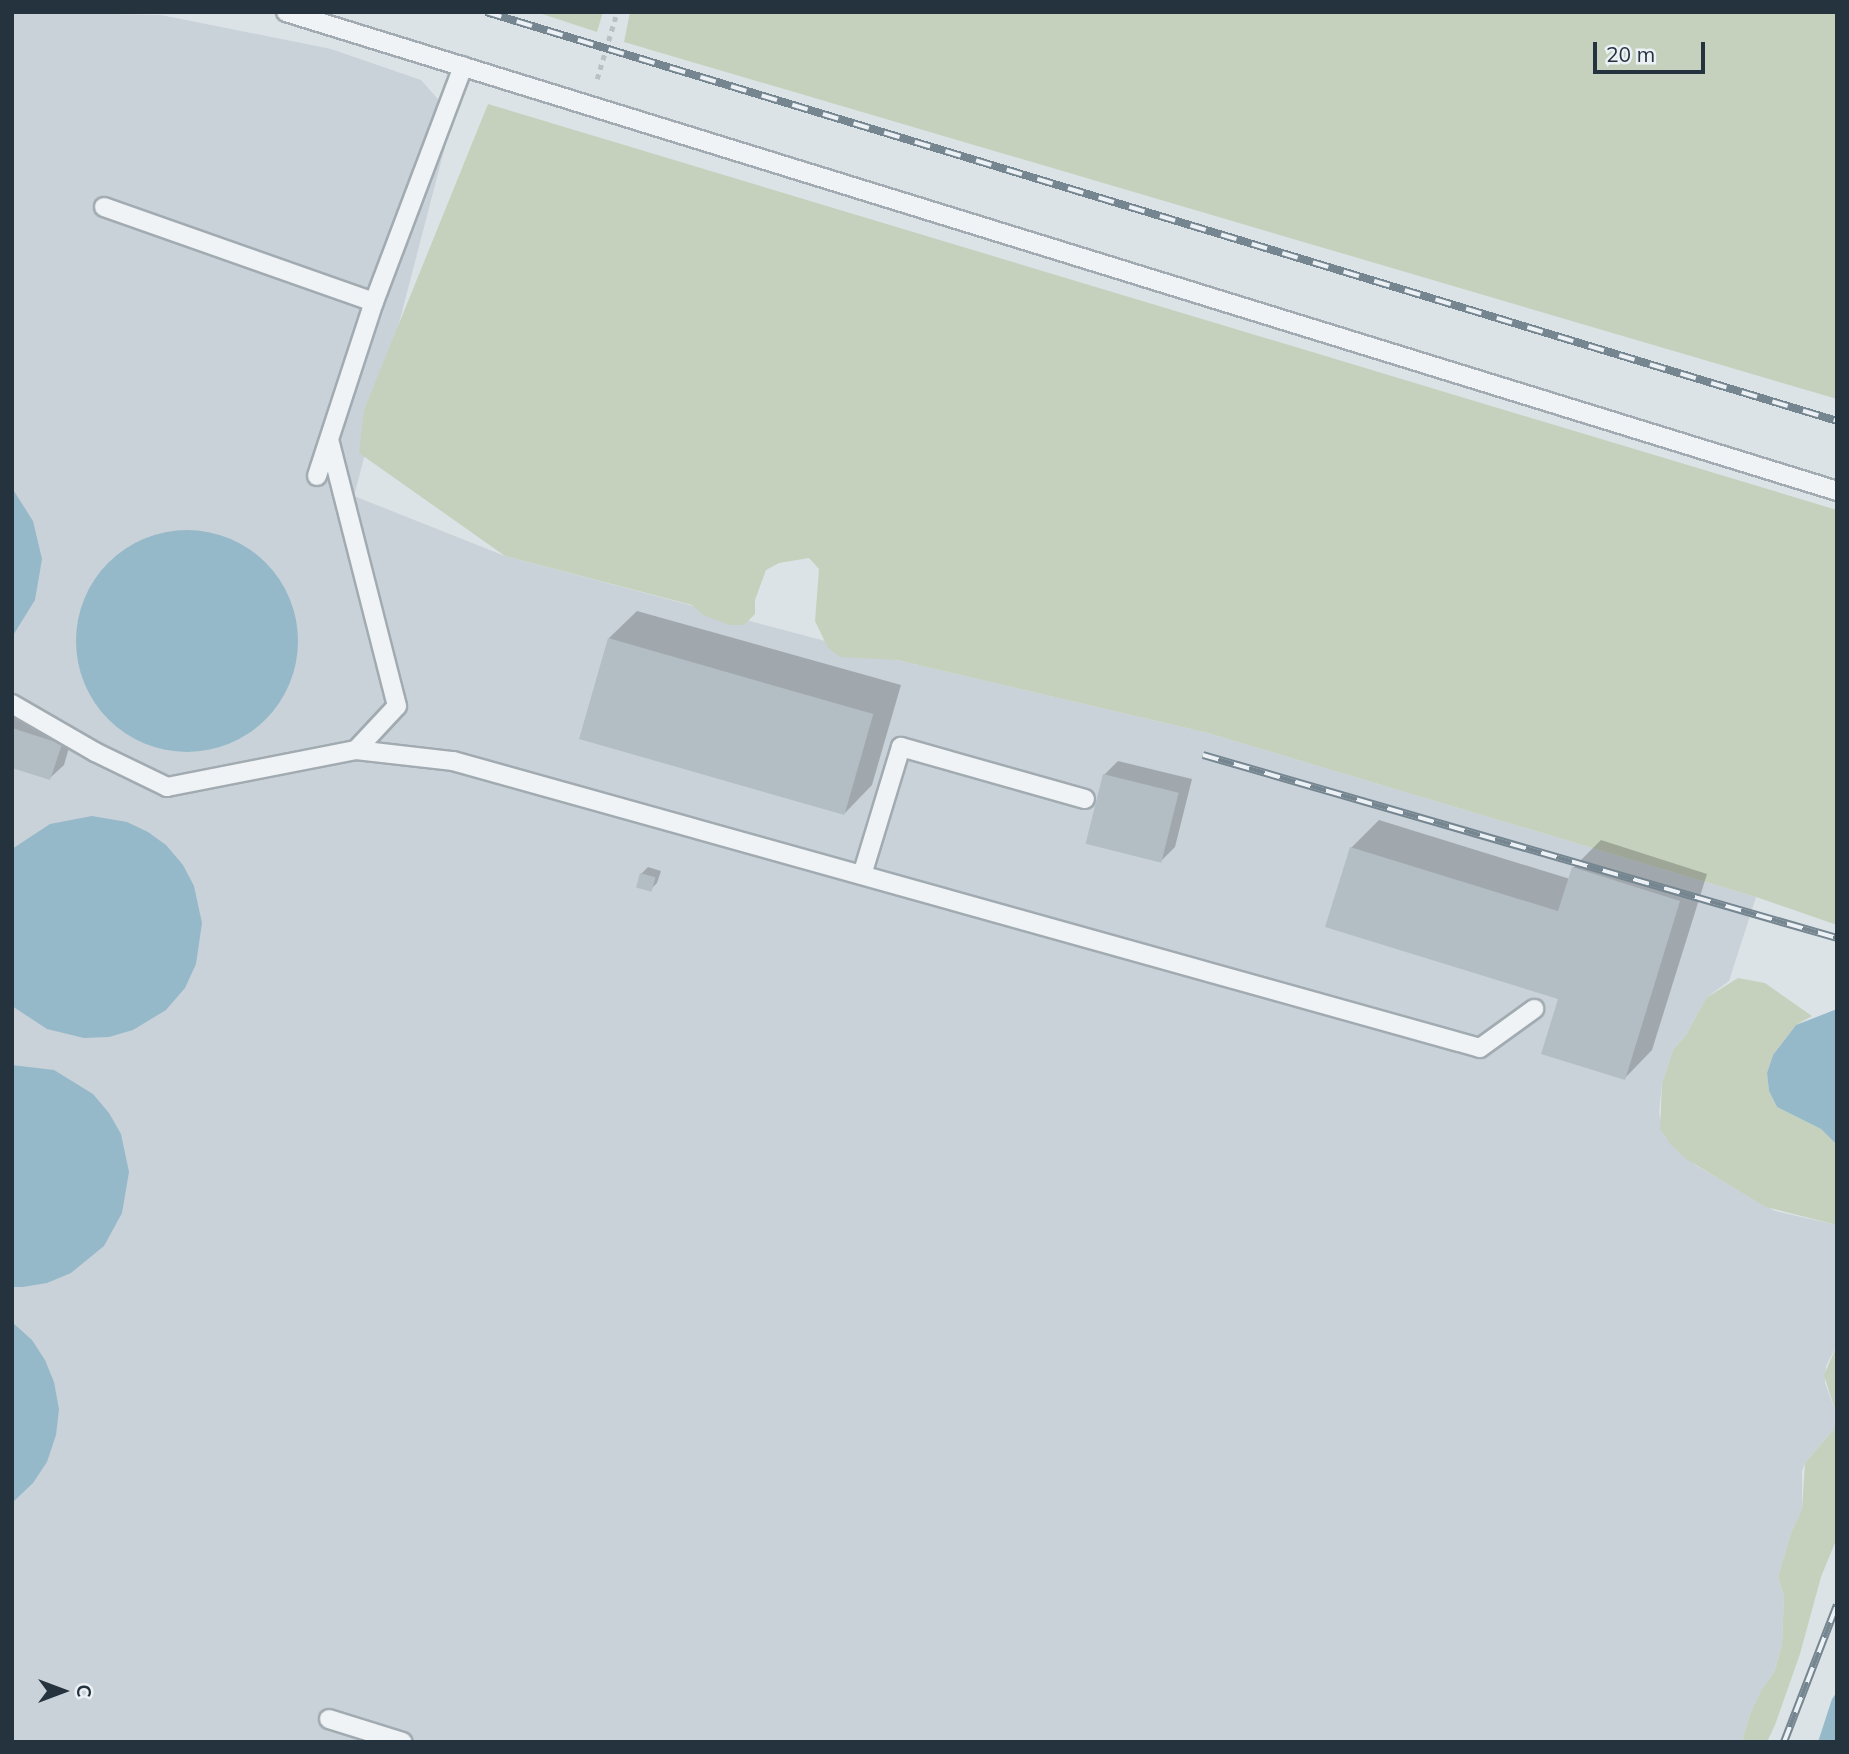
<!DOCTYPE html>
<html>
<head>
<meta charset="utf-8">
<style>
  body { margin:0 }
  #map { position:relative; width:1849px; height:1754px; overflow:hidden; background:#dce3e7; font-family:Mulish,sans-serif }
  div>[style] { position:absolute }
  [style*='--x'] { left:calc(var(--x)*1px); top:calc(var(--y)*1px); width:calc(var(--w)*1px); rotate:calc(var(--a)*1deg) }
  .built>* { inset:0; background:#cad2d9 }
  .green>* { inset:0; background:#c6d1bd }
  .water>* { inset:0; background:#95b9c9 }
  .round { border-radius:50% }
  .shadow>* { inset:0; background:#0003 }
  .building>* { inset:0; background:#b3bdc4; transform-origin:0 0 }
  .path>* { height:4.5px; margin-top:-2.25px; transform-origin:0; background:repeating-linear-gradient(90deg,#bac1c5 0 5px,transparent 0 10px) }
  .roads { filter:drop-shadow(2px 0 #a1abb1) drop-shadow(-2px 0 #a1abb1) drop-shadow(0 2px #a1abb1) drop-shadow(0 -2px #a1abb1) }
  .service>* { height:18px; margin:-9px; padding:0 9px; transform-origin:9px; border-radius:9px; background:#eff3f5 }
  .rail>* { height:8px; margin-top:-4px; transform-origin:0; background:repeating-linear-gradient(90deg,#ecf1f5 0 16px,#758691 0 32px); box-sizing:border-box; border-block:2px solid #758691 }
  span { translate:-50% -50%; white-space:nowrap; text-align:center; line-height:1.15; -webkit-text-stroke:5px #ecf1f5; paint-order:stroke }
  .frame { position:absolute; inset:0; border:14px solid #25333e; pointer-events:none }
  .north { position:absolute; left:28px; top:1656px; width:70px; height:70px; -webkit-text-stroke:5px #ecf1f5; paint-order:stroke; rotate:90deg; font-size:19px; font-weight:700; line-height:28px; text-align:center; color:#25333e }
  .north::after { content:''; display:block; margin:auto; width:24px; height:32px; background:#25333e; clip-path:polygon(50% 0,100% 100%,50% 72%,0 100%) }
  .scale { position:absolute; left:1593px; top:42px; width:112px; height:32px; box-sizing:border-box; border:4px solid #25333e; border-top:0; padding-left:9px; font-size:21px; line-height:24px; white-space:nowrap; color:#25333e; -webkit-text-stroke:5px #ecf1f5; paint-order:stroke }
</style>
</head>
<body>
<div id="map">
  <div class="built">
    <i style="clip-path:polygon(12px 12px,161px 15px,331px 49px,421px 80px,453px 116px,354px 496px,505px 556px,897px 660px,1208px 733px,1756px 897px,1729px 981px,1706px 998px,1686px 1035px,1673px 1050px,1662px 1083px,1659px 1113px,1665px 1137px,1695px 1165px,1775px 1211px,1837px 1225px,1837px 1345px,1826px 1366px,1825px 1383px,1835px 1410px,1834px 1429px,1805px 1463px,1802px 1471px,1802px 1509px,1791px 1533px,1778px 1577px,1784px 1596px,1782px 1645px,1774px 1673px,1749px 1717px,1742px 1742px,12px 1742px)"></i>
  </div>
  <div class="green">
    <i style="clip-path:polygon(536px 12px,603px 12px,597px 32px)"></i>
    <i style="clip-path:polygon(630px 12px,1837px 12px,1837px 399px,624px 42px)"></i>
    <i style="clip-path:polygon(488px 104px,1837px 510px,1837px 925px,1756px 897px,1208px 733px,897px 660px,840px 657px,828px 648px,815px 621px,819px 569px,809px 558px,779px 563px,766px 570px,755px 600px,755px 614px,744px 625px,729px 625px,703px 615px,692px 605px,505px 556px,359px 453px,364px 410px)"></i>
    <i style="clip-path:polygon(1738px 978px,1765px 983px,1812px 1016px,1796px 1025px,1773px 1055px,1767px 1073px,1769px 1091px,1777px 1107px,1821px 1129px,1837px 1145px,1837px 1225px,1766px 1207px,1686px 1159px,1671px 1145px,1660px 1129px,1662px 1083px,1673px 1050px,1686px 1035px,1706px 998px)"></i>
    <i style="clip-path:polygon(1837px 1345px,1837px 1538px,1821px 1577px,1800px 1654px,1775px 1725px,1767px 1742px,1742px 1742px,1749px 1717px,1762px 1689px,1774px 1673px,1782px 1645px,1784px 1596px,1778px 1577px,1791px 1533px,1802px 1509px,1805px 1463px,1834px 1429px,1835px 1410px,1824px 1375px)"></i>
  </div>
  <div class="water">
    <i style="clip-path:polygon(12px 488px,33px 521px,42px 559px,35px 600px,12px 637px)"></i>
    <i class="round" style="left:76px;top:530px;width:222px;height:222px"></i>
    <i style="clip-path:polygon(92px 816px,127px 822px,148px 832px,166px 845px,183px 865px,194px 886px,202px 923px,196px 964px,185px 988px,166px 1010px,133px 1030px,109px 1037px,84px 1038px,47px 1029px,12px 1006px,12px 849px,50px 824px)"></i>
    <i style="clip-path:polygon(1837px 1009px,1837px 1145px,1821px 1129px,1777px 1107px,1769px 1091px,1767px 1073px,1773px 1055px,1796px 1025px)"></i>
    <i style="clip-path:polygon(12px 1065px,54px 1070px,93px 1094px,109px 1113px,121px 1134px,129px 1172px,122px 1213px,104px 1246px,71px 1273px,47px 1283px,23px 1287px,12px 1287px)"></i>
    <i style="clip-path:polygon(12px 1322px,32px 1340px,45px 1360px,54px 1382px,59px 1409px,56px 1435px,47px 1462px,33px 1483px,12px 1503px)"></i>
    <i style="clip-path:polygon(1837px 1692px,1837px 1742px,1818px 1742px,1832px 1699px)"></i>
  </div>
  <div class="shadow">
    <i style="clip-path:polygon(637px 611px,901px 685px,872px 785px,845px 813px,609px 638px)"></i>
    <i style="clip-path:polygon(12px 710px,74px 731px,64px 765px,50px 778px,12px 766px)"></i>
    <i style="clip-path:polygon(1118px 761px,1192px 779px,1175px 847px,1161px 861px,1104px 775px)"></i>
    <i style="clip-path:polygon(1379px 820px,1570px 879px,1573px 868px,1601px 840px,1707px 874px,1652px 1050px,1625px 1078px,1560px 998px,1351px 848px)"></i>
    <i style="clip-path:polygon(648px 867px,661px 871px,657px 883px,651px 889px,641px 874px)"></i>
  </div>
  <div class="building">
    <i style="left:608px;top:638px;width:276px;height:105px;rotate:16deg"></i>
    <i style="clip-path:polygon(12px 728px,62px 744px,50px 780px,12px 768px)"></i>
    <i style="left:1103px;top:774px;width:78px;height:72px;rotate:14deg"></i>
    <i style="clip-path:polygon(1350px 847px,1558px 911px,1572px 867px,1680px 901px,1625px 1080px,1541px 1054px,1558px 999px,1325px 927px)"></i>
    <i style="left:640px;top:873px;width:16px;height:15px;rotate:15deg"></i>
  </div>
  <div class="path">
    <i style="--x:597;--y:79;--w:70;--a:-73.4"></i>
  </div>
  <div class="roads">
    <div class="service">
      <i style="--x:286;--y:12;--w:1623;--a:17.16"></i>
      <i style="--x:104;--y:207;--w:286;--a:19.4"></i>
      <i style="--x:317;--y:476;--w:183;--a:-71.9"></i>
      <i style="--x:374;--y:302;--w:252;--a:-69.3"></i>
      <i style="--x:12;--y:704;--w:96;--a:30"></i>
      <i style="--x:95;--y:752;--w:80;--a:25.9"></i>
      <i style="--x:167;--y:787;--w:193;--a:-11.1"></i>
      <i style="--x:356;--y:750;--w:60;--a:-47"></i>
      <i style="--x:397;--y:706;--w:271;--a:-104.3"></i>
      <i style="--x:356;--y:750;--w:98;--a:6.5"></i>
      <i style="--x:453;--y:761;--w:1066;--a:15.61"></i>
      <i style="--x:1480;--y:1048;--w:67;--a:-35.8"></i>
      <i style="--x:862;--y:875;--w:134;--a:-73.1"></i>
      <i style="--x:901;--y:747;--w:191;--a:15.8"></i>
      <i style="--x:329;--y:1719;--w:77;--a:17.3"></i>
    </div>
  </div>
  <div class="rail">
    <i style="--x:486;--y:12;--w:1412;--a:16.84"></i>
    <i style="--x:1203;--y:755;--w:660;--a:16.1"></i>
    <i style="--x:1784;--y:1742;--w:147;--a:-68.9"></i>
  </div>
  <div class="frame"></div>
  <div class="north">С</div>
  <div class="scale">20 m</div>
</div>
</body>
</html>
